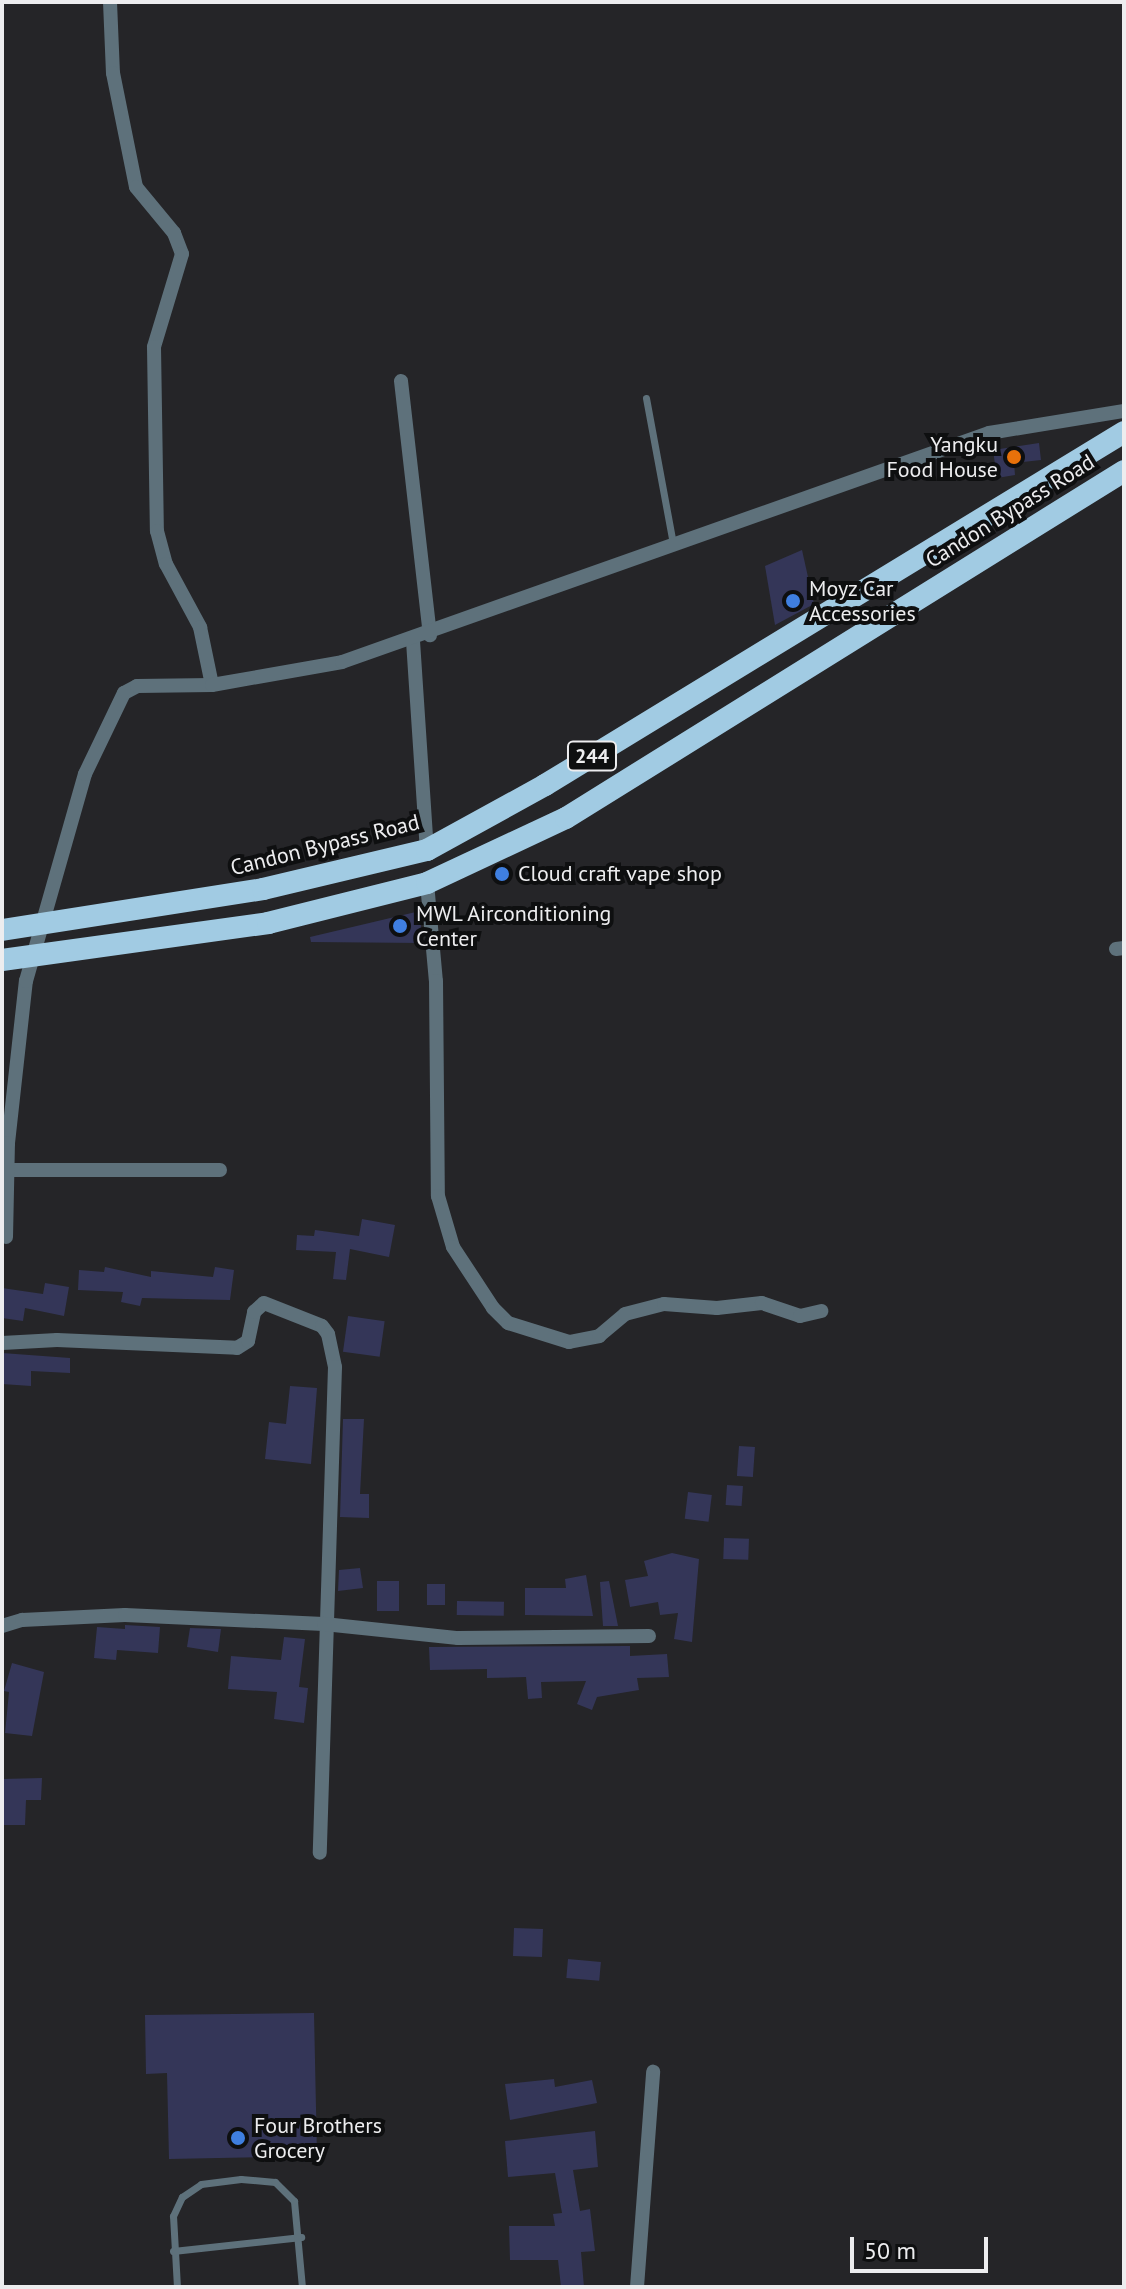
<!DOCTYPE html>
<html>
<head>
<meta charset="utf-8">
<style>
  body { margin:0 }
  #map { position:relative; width:1126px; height:2289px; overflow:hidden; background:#252528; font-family:"PT Sans",sans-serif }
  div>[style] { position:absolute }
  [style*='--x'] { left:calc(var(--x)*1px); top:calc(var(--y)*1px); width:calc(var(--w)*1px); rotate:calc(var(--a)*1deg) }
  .building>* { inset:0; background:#343658; transform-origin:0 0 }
  .service>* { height:7px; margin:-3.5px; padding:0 3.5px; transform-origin:3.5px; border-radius:3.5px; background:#5e717b }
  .minor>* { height:14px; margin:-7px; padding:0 7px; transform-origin:7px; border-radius:7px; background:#5e717b }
  .trunk>* { height:22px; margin:-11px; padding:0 11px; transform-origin:11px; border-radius:11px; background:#a1cbe3 }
  .dots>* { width:22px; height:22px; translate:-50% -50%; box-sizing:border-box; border:4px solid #0e0f10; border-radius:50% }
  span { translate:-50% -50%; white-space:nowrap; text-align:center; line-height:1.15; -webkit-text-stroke:8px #0e0f10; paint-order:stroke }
  .shield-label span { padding:2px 6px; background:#0e0f10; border:2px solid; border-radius:6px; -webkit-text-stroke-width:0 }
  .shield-label { font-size:20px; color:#ededef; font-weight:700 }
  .poi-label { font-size:22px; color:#ededef }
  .right { translate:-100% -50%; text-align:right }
  .left { translate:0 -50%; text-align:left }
  .street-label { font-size:22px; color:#ededef }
  .frame { position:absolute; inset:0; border:4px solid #ededef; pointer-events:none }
  .scale { position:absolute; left:850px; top:2237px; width:138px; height:36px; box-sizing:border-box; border:4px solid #ededef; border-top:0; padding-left:10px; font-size:24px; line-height:28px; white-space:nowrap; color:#ededef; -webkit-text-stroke:6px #0e0f10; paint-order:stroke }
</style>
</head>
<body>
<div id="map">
  <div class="building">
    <i style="clip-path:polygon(1039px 443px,1041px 460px,1014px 463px,1015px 475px,997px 478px,993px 450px)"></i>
    <i style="clip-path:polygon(802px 550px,814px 604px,775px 625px,765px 566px)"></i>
    <i style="clip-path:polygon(420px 911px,422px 943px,311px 942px,310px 937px)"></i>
    <i style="clip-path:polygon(362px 1219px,395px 1225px,389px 1257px,350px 1249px,346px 1280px,333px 1279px,336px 1252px,296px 1250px,297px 1235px,314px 1236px,315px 1230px,359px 1236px)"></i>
    <i style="clip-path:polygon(105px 1267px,151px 1277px,151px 1271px,213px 1277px,215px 1267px,234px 1270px,230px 1300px,142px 1298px,140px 1306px,121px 1302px,123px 1292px,78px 1290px,79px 1270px,104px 1272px)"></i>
    <i style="clip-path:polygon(45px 1283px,69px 1287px,64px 1316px,25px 1308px,23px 1321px,2px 1318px,2px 1288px,43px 1294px)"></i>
    <i style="left:348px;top:1316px;width:37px;height:36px;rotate:8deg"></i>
    <i style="clip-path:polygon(2px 1353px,70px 1358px,70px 1373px,31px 1371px,31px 1386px,2px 1384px)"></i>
    <i style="clip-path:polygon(290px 1386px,317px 1388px,311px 1464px,265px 1459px,269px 1422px,286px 1424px)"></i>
    <i style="clip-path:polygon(343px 1419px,364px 1419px,360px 1494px,369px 1494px,369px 1518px,340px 1517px)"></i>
    <i style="left:739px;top:1446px;width:16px;height:30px;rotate:4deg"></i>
    <i style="left:727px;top:1485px;width:16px;height:20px;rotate:4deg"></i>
    <i style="left:688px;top:1492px;width:24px;height:27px;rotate:7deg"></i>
    <i style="left:724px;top:1538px;width:25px;height:21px;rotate:2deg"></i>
    <i style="clip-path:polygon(672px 1553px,699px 1559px,692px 1642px,674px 1639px,678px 1613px,660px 1615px,658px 1602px,630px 1607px,625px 1580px,648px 1576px,644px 1561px)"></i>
    <i style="clip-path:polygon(360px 1568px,363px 1588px,338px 1591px,339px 1570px)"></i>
    <i style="clip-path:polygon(586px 1575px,593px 1616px,525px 1615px,525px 1588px,566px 1588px,565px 1579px)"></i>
    <i style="left:377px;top:1581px;width:22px;height:30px"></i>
    <i style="clip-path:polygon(609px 1581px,618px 1626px,603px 1626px,600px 1582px)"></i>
    <i style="left:427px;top:1584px;width:18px;height:21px"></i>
    <i style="left:457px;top:1601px;width:47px;height:14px;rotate:1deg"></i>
    <i style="clip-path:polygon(125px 1625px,160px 1627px,158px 1653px,117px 1650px,116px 1660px,94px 1658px,97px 1627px,125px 1629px)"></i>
    <i style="clip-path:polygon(190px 1628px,221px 1629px,218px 1652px,187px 1647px)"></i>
    <i style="clip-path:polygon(284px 1637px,305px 1639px,299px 1687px,308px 1688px,304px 1723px,274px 1719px,277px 1692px,228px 1689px,231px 1656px,281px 1660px)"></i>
    <i style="clip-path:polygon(630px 1646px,630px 1656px,667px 1654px,669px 1677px,637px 1678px,639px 1690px,597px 1697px,592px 1710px,577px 1704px,586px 1681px,541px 1682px,542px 1698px,528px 1699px,526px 1677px,487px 1678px,487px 1669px,430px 1670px,429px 1647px)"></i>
    <i style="clip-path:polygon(12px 1663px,44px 1672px,32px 1736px,5px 1733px,9px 1692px,4px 1691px)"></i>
    <i style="clip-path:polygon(42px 1778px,41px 1800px,26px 1800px,25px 1825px,2px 1825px,2px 1779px)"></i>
    <i style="left:514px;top:1928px;width:29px;height:28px;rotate:2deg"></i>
    <i style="left:568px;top:1959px;width:33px;height:19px;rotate:5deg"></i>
    <i style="clip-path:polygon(314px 2013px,317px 2156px,169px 2159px,167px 2073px,146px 2074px,145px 2015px)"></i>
    <i style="clip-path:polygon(554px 2079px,555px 2087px,592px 2080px,597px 2103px,510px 2120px,505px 2084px)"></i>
    <i style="clip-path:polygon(595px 2131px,598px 2167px,573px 2170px,580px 2211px,590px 2209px,595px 2251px,581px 2252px,584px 2287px,561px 2287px,558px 2260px,510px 2260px,509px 2226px,555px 2226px,553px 2214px,562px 2213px,555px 2173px,508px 2177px,505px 2141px)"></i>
  </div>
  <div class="service">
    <i style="--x:646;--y:398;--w:147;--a:79.5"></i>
    <i style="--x:173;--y:2251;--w:129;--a:-6.2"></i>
    <i style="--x:177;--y:2287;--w:71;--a:-93.2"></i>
    <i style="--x:173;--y:2216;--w:21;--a:-65"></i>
    <i style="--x:182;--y:2197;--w:23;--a:-34"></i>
    <i style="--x:201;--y:2184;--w:40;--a:-7.1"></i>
    <i style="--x:241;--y:2179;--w:34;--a:5"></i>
    <i style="--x:275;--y:2182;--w:27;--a:45"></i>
    <i style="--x:294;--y:2201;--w:86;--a:84.7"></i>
  </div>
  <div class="minor">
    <i style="--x:110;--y:2;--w:71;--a:87.6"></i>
    <i style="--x:113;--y:73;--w:116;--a:78.6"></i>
    <i style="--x:136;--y:187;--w:60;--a:50.4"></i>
    <i style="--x:174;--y:233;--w:22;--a:69"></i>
    <i style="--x:182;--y:254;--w:97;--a:106.8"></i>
    <i style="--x:154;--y:347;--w:184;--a:89.1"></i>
    <i style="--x:157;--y:531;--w:34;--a:75"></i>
    <i style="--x:166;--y:564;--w:72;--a:61.6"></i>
    <i style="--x:200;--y:627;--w:59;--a:78.3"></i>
    <i style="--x:401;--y:381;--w:256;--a:83.5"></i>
    <i style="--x:413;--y:641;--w:209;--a:86.2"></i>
    <i style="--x:427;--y:883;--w:98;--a:84.8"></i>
    <i style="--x:436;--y:981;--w:215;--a:89.5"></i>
    <i style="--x:438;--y:1196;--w:53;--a:73.6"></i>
    <i style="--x:453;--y:1247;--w:73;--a:56.7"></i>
    <i style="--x:493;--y:1308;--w:21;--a:45"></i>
    <i style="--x:508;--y:1323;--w:64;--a:17.3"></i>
    <i style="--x:569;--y:1342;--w:31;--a:-11"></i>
    <i style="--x:599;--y:1336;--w:34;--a:-40"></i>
    <i style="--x:625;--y:1314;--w:40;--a:-14.4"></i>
    <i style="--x:664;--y:1304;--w:53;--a:4.3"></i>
    <i style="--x:717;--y:1308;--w:45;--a:-6.3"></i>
    <i style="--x:762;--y:1303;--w:40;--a:18.9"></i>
    <i style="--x:800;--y:1316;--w:22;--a:-13"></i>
    <i style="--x:1116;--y:949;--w:8;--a:-7"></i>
    <i style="--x:2;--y:1143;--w:6;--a:0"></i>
    <i style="--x:8;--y:1143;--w:163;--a:-83.7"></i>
    <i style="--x:26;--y:981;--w:215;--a:-74.1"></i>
    <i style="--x:85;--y:774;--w:90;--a:-64.3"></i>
    <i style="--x:124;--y:693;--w:15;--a:-28"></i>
    <i style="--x:137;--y:686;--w:75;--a:-0.8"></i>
    <i style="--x:212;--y:685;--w:132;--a:-10"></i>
    <i style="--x:342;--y:662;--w:686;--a:-19.49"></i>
    <i style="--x:989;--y:433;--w:137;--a:-9.3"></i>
    <i style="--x:7;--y:1170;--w:213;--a:0"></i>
    <i style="--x:6;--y:1237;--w:94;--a:-88.8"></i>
    <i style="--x:2;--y:1343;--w:55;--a:-3.1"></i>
    <i style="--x:57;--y:1340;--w:180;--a:2.5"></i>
    <i style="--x:237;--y:1348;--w:13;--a:-32"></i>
    <i style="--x:248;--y:1341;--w:30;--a:-78"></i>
    <i style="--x:254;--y:1312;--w:13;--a:-42"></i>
    <i style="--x:264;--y:1303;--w:62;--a:21.6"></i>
    <i style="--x:322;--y:1326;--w:10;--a:53"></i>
    <i style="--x:328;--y:1334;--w:34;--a:78"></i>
    <i style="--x:335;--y:1367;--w:486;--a:91.8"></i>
    <i style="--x:2;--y:1626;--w:21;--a:-17"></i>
    <i style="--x:22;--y:1620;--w:103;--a:-2.8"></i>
    <i style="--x:125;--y:1615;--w:199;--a:2.6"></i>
    <i style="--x:324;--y:1624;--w:135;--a:6"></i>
    <i style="--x:458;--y:1638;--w:191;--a:-0.6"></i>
    <i style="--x:637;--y:2287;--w:216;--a:-85.7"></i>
  </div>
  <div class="trunk">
    <i style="--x:2;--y:930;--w:264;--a:-8.9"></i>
    <i style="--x:263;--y:889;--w:169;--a:-13.4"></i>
    <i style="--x:427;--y:850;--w:135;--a:-28.8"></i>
    <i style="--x:545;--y:785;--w:678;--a:-31.37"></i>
    <i style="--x:2;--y:960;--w:269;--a:-7.9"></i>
    <i style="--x:268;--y:923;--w:164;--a:-14.1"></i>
    <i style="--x:427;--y:883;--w:153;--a:-25.1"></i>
    <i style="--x:566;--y:818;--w:657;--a:-31.88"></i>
  </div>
  <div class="dots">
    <i style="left:1014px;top:457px;background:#e8710a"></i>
    <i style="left:793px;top:601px;background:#3f7fe0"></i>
    <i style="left:502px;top:874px;background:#3f7fe0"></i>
    <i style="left:400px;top:926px;background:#3f7fe0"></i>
    <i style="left:238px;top:2138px;background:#3f7fe0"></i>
  </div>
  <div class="shield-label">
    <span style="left:592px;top:756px">244</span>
  </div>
  <div class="poi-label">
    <span class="right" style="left:998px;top:457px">Yangku<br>Food House</span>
    <span class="left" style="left:809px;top:601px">Moyz Car<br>Accessories</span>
    <span class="left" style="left:518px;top:874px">Cloud craft vape shop</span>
    <span class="left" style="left:416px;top:926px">MWL Airconditioning<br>Center</span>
    <span class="left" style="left:254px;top:2138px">Four Brothers<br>Grocery</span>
  </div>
  <div class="street-label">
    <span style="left:1010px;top:511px;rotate:-32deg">Candon Bypass Road</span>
    <span style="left:325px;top:845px;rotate:-14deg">Candon Bypass Road</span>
  </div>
  <div class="frame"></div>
  <div class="scale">50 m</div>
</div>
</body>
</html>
